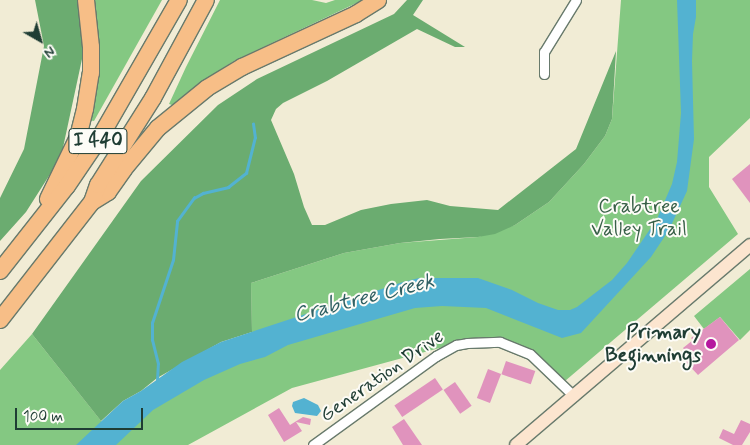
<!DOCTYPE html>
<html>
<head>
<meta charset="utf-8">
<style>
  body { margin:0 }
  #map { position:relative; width:750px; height:445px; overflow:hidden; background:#f1ecd5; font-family:Mynerve,sans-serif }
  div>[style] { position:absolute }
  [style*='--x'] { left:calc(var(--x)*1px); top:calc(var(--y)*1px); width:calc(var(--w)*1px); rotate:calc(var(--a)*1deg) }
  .green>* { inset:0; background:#84c882 }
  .forest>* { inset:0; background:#6bac70 }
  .water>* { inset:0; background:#53b2d1 }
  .stream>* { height:2.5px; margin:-1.25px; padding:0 1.25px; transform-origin:1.25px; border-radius:1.25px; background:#53b2d1 }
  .building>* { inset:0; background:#e093bd; transform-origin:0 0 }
  .roads { filter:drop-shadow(1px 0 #687a6c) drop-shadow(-1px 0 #687a6c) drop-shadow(0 1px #687a6c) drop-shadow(0 -1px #687a6c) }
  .minor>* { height:9px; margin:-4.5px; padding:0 4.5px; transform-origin:4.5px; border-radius:4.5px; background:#fff }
  .secondary>* { height:12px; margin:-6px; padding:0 6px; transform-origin:6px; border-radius:6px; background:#fce5cf }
  .motorway>* { height:16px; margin:-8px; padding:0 8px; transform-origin:8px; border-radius:8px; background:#f7be87 }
  .dots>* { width:14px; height:14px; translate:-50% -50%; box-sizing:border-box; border:2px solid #fdfcf7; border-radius:50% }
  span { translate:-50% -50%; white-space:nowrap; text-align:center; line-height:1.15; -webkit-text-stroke:4px #fdfcf7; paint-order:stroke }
  .shield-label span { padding:1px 4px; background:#fdfcf7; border:1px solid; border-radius:4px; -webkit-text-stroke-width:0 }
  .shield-label { font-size:19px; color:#1f3d34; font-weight:700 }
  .park-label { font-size:20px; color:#386048 }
  .poi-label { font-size:20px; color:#1f3d34; font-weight:700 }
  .right { translate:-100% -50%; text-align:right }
  .street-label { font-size:20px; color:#1f3d34 }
  .water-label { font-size:21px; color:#2f6063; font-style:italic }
  .north { position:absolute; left:15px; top:15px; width:50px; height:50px; -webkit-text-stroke:4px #fdfcf7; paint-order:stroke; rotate:142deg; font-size:14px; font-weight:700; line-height:20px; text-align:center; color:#1f3d34 }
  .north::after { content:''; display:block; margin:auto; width:18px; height:22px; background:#1f3d34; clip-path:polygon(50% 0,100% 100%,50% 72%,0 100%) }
  .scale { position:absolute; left:15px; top:408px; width:128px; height:22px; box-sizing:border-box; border:2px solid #1f3d34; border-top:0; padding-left:6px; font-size:15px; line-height:18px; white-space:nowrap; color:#1f3d34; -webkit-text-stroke:4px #fdfcf7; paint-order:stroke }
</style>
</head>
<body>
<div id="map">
  <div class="green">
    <i style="clip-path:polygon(90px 0,162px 0,94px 121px,88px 120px)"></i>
    <i style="clip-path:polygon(220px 0,312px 0,326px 3px,335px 0,363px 0,234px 61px,212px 75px,172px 105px,169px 104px,186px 67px)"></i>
    <i style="clip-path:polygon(621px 0,750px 0,750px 118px,709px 157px,709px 187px,738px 234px,565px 381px,513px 347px,480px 337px,292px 388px,188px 445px,0 445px,0 370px,32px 334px,113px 436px,136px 411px,252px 345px,251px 283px,344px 253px,400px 243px,478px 237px,515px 225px,549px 202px,584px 164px,605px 136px,612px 119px)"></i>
    <i style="clip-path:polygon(750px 269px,750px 330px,740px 340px,720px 317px,704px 329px,694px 316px)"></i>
  </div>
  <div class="forest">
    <i style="clip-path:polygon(35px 0,79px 0,85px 45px,61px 157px,26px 212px,0 241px,0 198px,24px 149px,44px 46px)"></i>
    <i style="clip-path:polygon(407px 0,423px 0,413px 15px,465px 47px,455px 47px,417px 29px,327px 81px,283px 103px,276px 109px,271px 120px,294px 174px,304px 207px,312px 225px,325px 225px,361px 210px,391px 204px,427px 200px,450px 206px,498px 210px,576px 149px,616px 51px,612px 119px,605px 136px,584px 164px,549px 202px,515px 225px,495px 234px,478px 237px,440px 239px,400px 243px,344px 253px,251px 283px,252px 332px,221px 342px,157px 378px,141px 391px,123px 401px,101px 421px,32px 334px,141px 181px,218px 105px,257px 79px,394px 14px)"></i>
  </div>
  <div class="water">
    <i style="clip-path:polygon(677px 0,696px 0,696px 17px,693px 34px,692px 61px,694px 139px,687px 191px,669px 230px,651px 257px,581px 333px,562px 338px,486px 308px,442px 306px,415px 308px,288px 345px,265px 357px,240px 364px,204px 380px,153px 410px,116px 445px,76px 445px,123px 401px,141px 391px,182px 362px,221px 342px,403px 282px,419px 278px,478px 278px,512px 290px,538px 303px,558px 310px,570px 310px,577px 307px,612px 280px,627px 263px,657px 219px,672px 184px,677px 162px,681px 113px)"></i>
    <i style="clip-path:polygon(304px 398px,318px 405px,321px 411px,317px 416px,295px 413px,292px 406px,293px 402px)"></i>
  </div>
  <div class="stream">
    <i style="--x:157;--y:381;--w:17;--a:-87"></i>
    <i style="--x:158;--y:364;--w:25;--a:-104"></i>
    <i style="--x:152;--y:340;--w:17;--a:-90"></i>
    <i style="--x:152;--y:323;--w:66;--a:-71.6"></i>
    <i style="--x:173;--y:260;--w:39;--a:-84"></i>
    <i style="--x:177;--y:221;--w:29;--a:-54"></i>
    <i style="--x:194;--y:198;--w:10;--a:-29"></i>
    <i style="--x:203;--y:193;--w:26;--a:-13"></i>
    <i style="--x:228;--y:187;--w:23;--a:-38"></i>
    <i style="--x:246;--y:173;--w:36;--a:-76"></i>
    <i style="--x:255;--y:138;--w:14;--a:-98"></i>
  </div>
  <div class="building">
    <i style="clip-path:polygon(750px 164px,750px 203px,732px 179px)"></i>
    <i style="clip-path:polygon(720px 317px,739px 340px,698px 375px,684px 360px,689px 356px,683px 348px,693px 340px,691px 338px)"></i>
    <i style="left:506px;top:361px;width:31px;height:14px;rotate:19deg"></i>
    <i style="left:488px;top:369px;width:14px;height:31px;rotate:21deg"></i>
    <i style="left:435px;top:378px;width:14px;height:49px;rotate:56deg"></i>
    <i style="left:455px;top:382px;width:29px;height:14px;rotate:55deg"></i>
    <i style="clip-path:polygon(279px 408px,290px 425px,303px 417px,311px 419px,310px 425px,296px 422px,302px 431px,284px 442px,268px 415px)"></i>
    <i style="clip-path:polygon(404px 419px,422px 445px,403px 445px,392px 427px)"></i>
    <i style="clip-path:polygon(741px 420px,750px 424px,750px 432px,742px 445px,733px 445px,719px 438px,723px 429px,734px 434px)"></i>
  </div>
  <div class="roads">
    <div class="minor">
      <i style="--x:544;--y:74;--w:22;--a:-90"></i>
      <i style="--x:544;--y:52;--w:61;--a:-58.4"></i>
      <i style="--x:313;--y:445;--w:152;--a:-35.9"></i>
      <i style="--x:436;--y:356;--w:23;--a:-29"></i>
      <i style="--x:456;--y:345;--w:11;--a:-10"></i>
      <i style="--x:467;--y:343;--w:33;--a:-2"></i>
      <i style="--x:500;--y:342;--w:32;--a:22"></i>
      <i style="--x:530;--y:354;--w:61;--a:43.7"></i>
    </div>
    <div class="secondary">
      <i style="--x:516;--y:445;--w:308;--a:-40.5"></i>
    </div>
    <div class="motorway">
      <i style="--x:48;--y:199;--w:69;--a:-64.2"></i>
      <i style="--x:78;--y:137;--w:29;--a:-76"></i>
      <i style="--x:85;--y:109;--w:36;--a:-81"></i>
      <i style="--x:91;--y:73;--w:26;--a:-90"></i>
      <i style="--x:91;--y:47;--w:47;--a:-96.1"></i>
      <i style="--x:92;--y:202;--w:19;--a:-32"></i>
      <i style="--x:108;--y:192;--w:28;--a:-55"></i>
      <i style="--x:124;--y:169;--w:53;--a:-50.3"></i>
      <i style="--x:158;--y:128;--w:63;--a:-39.2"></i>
      <i style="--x:207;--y:88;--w:41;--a:-31"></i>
      <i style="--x:242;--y:67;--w:126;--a:-24.9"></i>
      <i style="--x:356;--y:14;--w:26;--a:-32"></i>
      <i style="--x:0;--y:271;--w:108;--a:-51.8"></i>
      <i style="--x:67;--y:186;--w:57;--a:-55.8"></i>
      <i style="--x:99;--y:139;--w:160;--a:-60.1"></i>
      <i style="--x:0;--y:320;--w:150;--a:-52.1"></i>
      <i style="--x:92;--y:202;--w:18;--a:-71"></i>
      <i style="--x:98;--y:185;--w:103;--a:-57.7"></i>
      <i style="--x:153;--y:98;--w:111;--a:-61.6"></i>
    </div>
  </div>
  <div class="dots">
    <i style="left:711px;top:344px;background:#b5179e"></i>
  </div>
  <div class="shield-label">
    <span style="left:98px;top:141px">I 440</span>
  </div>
  <div class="park-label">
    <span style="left:639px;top:218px">Crabtree<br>Valley Trail</span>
  </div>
  <div class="poi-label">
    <span class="right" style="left:701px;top:344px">Primary<br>Beginnings</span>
  </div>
  <div class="street-label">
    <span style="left:382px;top:376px;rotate:-35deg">Generation Drive</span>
  </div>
  <div class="water-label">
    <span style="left:364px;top:298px;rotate:-14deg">Crabtree Creek</span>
  </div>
  <div class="north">N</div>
  <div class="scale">100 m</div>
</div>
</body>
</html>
